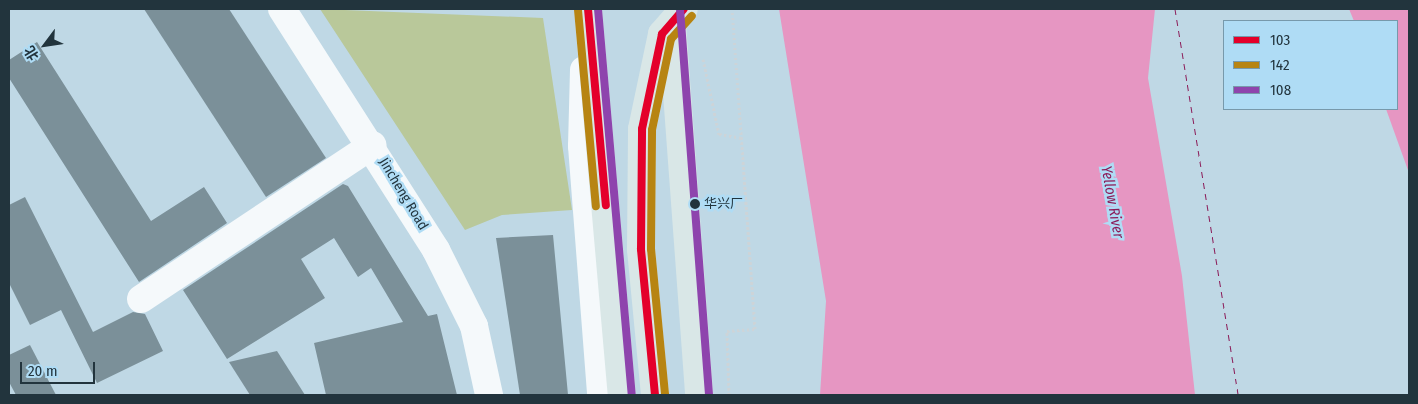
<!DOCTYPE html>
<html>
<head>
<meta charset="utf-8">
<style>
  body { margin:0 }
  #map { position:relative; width:1418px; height:404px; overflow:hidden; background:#bfd8e5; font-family:"Fira Sans Condensed","Noto Sans SC",sans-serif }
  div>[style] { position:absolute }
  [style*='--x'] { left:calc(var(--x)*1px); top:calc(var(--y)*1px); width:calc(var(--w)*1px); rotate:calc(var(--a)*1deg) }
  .green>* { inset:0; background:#b9c89a }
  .water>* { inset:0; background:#e696c2 }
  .ferry>* { height:1px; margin-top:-0.5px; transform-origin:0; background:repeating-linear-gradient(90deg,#8b1b58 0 6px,transparent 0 11px) }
  .building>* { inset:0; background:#7b9099 }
  .path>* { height:3px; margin-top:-1.5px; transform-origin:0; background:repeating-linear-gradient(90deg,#cdd4d8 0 2.5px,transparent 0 5px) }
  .minor>* { height:28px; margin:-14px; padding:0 14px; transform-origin:14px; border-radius:14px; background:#f5f9fb }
  .major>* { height:28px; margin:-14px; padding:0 14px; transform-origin:14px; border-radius:14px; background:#d9e7e7 }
  .bus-1>* { height:8px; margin:-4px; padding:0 4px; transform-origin:4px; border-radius:4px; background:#e4002b }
  .bus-2>* { height:8px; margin:-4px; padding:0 4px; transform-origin:4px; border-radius:4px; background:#b78412 }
  .bus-3>* { height:8px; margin:-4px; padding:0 4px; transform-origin:4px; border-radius:4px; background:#8e44ad }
  .dots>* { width:14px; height:14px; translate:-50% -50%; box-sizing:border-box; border:2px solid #afdcf5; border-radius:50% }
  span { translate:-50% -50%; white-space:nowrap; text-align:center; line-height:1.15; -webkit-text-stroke:5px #afdcf5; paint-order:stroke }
  .bus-label { font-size:13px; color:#22343d }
  .left { translate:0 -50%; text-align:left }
  .street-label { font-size:14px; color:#22343d }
  .water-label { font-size:15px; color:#8b1b58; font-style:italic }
  .frame { position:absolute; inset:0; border:10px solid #22343d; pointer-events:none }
  .legend { position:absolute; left:1223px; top:20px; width:175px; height:90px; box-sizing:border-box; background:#afdcf5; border:1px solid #7799ab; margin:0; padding:6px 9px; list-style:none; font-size:15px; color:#22343d }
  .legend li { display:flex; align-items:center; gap:10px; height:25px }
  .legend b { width:25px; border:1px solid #7799ab }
  .north { position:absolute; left:20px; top:20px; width:50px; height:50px; -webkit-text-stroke:4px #afdcf5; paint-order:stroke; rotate:239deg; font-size:14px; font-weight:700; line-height:20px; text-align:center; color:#22343d }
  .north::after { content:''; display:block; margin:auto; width:18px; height:22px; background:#22343d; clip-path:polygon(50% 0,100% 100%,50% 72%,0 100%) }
  .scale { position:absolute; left:20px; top:362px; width:75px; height:22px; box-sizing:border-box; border:2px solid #22343d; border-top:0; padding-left:6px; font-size:15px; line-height:18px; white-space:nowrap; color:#22343d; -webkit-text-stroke:4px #afdcf5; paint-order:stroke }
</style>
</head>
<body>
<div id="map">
  <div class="green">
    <i style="clip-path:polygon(320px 9px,543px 18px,572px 210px,502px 215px,465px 230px)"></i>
  </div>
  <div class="water">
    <i style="clip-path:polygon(779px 9px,1155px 9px,1148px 78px,1182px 276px,1195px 395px,820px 395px,826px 301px)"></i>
    <i style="clip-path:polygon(1349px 9px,1409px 9px,1409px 173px,1386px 109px,1397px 109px,1397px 21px,1354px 21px)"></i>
  </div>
  <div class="ferry">
    <i style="--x:1175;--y:9;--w:391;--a:80.7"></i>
  </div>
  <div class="building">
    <i style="clip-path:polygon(144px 9px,229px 9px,326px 158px,266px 197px)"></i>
    <i style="clip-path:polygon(37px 42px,151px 221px,204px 187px,227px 223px,139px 282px,9px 78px,9px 60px)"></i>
    <i style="clip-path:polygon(343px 184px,348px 186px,428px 316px,437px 314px,457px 395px,326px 395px,314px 343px,403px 322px,371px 268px,358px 277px,334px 238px,301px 259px,325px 298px,227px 359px,183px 290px)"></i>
    <i style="clip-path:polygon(25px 197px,93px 332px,133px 312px,145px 314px,163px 351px,97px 383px,61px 310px,30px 325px,9px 283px,9px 205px)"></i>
    <i style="clip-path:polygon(553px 235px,568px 395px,520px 395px,496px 238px)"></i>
    <i style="clip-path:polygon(30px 345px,56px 395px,16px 395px,9px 382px,9px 355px)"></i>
    <i style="clip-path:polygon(277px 351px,305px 395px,250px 395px,229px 362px)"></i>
  </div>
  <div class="path">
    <i style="--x:703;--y:59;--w:77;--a:78"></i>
    <i style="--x:719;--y:134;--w:22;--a:10"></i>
    <i style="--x:729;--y:395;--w:64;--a:-91.8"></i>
    <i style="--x:727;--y:331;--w:28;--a:-4"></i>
    <i style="--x:755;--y:329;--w:321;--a:-94.1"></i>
  </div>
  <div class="minor">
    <i style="--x:282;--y:9;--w:286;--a:57.4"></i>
    <i style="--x:436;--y:250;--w:85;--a:63.4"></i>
    <i style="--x:474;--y:326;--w:71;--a:77.7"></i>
    <i style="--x:584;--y:70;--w:76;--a:91.5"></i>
    <i style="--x:582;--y:146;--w:250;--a:85.6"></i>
    <i style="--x:141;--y:299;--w:278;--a:-33.6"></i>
  </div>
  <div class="major">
    <i style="--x:588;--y:9;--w:387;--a:85"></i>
    <i style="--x:672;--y:25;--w:371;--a:85.8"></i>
    <i style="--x:655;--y:395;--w:147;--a:-95.5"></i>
    <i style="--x:641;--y:249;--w:120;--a:-89.5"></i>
    <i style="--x:642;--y:129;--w:97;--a:-78.1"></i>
    <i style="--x:662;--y:34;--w:33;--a:-49"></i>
  </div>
  <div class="bus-1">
    <i style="--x:588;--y:9;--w:197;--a:84.8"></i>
    <i style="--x:655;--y:395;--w:147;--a:-95.5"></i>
    <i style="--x:641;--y:249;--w:120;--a:-89.5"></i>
    <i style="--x:642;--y:129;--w:97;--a:-78.1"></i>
    <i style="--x:662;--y:34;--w:33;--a:-49"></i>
  </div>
  <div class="bus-2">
    <i style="--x:578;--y:10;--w:197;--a:84.8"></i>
    <i style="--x:665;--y:394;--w:146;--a:-95.5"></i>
    <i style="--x:651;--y:249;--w:119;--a:-89.5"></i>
    <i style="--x:652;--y:130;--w:93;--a:-78.2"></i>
    <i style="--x:671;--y:39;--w:31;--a:-48"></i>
  </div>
  <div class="bus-3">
    <i style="--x:598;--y:9;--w:386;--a:85"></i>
    <i style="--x:680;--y:9;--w:386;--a:85.7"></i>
  </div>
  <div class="dots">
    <i style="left:695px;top:204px;background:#22343d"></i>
  </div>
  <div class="bus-label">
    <span class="left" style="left:704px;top:204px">华兴厂</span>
  </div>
  <div class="street-label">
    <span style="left:403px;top:194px;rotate:59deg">Jincheng Road</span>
  </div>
  <div class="water-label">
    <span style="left:1112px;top:202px;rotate:80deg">Yellow River</span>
  </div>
  <div class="frame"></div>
  <ul class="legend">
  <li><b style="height:6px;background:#e4002b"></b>103</li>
  <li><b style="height:6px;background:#b78412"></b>142</li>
  <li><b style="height:6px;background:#8e44ad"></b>108</li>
  </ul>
  <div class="north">北</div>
  <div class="scale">20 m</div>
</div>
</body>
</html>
